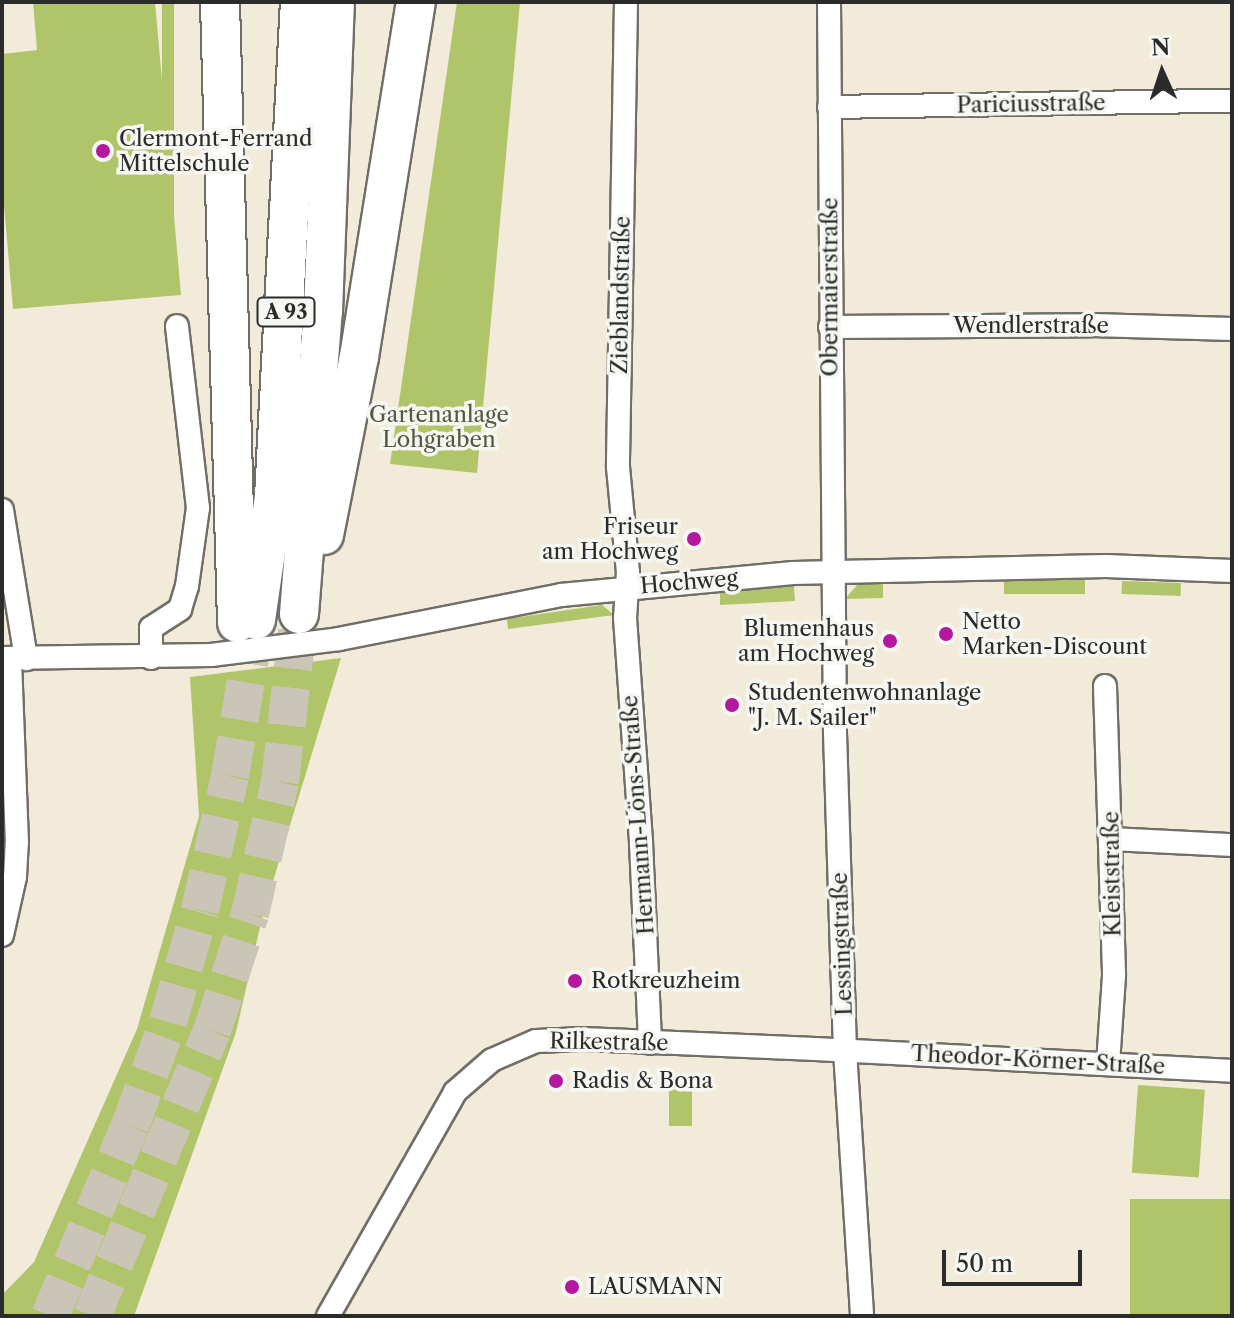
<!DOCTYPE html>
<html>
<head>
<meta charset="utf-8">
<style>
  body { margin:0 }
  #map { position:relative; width:1234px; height:1318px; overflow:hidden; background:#f2ebd9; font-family:"Libre Caslon Text",serif }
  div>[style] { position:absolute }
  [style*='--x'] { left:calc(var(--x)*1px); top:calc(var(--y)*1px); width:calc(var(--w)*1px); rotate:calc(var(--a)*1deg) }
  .green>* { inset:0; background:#b0c569; transform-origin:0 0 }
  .motorway-tunnel>* { height:38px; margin-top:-19px; transform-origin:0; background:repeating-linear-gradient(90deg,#cac5b6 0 38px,transparent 0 57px) }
  .roads { filter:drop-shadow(2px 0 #716e68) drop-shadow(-2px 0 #716e68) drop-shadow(0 2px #716e68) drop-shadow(0 -2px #716e68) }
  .minor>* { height:22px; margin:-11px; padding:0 11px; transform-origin:11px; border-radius:11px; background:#fff }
  .motorway>* { height:38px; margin:-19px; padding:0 19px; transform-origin:19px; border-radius:19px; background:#fff }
  .dots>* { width:22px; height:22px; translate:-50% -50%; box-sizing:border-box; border:4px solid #f6f6f2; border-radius:50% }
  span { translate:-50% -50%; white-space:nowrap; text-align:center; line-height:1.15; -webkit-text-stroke:7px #f6f6f2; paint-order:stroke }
  .shield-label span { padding:2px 6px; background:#f6f6f2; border:2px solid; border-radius:6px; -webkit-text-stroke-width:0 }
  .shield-label { font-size:20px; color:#2b2b2b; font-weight:700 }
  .street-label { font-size:22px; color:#2b2b2b }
  .poi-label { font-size:22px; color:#2b2b2b }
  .left { translate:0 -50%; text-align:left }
  .right { translate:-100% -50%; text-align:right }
  .park-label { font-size:22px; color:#53593e }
  .frame { position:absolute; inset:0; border:4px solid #2b2b2b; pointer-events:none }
  .north { position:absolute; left:1122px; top:32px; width:80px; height:80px; -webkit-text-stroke:6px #f6f6f2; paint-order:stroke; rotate:357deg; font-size:22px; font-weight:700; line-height:32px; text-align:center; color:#2b2b2b }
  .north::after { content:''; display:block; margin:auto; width:28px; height:36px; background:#2b2b2b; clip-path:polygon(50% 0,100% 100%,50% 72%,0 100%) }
  .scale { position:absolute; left:942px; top:1250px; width:140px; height:36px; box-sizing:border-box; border:4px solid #2b2b2b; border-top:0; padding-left:10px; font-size:24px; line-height:28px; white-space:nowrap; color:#2b2b2b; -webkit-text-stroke:6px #f6f6f2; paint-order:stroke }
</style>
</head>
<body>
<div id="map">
  <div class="green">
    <i style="clip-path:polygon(33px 2px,155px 2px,181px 295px,13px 309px,2px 182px,2px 54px,37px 50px)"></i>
    <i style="left:162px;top:2px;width:12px;height:292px"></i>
    <i style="clip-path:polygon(457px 2px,520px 2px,477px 473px,390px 464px)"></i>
    <i style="left:1004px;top:580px;width:81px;height:14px"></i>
    <i style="left:1122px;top:581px;width:59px;height:13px;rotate:2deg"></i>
    <i style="clip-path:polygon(883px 583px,883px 598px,845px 599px,858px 584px)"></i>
    <i style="clip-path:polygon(794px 586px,795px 601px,720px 605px,720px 592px)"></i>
    <i style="clip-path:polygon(602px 605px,614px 615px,508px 629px,507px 619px)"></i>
    <i style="clip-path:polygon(341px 658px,263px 914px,236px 1032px,134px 1316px,2px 1316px,2px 1295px,34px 1262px,137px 1029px,199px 816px,190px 677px)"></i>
    <i style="left:669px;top:1076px;width:23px;height:50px"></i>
    <i style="left:1138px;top:1085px;width:67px;height:88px;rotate:4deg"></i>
    <i style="left:1232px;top:1199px;width:117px;height:102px;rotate:90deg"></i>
  </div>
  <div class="motorway-tunnel">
    <i style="--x:50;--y:1316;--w:206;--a:-67.2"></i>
    <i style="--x:130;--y:1126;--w:111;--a:-69.9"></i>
    <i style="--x:168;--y:1022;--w:116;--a:-74.1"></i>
    <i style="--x:200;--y:910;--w:137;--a:-77.4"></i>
    <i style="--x:230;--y:776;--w:158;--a:-80.5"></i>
    <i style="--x:92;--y:1316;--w:309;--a:-67.2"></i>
    <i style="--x:212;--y:1031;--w:123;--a:-72"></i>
    <i style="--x:250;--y:914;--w:135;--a:-77.2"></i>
    <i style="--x:280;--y:782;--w:169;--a:-83.5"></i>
  </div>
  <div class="roads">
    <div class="minor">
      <i style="--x:626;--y:2;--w:465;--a:91"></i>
      <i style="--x:618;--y:467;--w:105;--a:84.6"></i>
      <i style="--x:628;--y:572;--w:46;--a:93.7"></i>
      <i style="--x:625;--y:618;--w:226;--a:85.9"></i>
      <i style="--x:641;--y:843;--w:200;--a:87.4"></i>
      <i style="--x:829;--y:2;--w:731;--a:89.53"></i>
      <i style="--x:835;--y:733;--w:318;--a:88.2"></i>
      <i style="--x:845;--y:1051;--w:266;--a:86.3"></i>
      <i style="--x:829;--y:107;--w:403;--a:-0.9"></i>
      <i style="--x:830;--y:327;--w:262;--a:-0.4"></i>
      <i style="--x:1092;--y:325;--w:140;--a:1.6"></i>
      <i style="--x:2;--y:510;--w:151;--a:80.8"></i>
      <i style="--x:2;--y:658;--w:209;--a:-0.8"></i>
      <i style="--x:211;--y:655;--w:129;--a:-7.1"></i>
      <i style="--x:339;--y:639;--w:226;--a:-11.2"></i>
      <i style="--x:561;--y:595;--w:233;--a:-5.4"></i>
      <i style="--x:793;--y:573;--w:313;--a:-1.3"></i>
      <i style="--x:1106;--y:566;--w:126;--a:2.3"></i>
      <i style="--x:151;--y:658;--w:30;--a:-90"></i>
      <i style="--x:151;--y:628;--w:35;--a:-33"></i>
      <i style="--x:180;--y:609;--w:24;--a:-73"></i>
      <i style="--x:187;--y:586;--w:79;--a:-82"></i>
      <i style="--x:198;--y:508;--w:183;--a:-96.6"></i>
      <i style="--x:1105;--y:686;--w:290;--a:88.2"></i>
      <i style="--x:1114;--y:976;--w:87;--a:93.9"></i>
      <i style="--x:1112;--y:839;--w:120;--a:2.9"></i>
      <i style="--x:2;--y:935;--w:59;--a:-77.4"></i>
      <i style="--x:15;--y:877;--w:34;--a:-87"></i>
      <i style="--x:17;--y:843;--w:185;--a:-92.2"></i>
      <i style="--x:328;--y:1316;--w:257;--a:-60.4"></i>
      <i style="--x:455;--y:1092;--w:49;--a:-40.9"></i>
      <i style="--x:492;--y:1060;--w:48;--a:-23.4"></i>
      <i style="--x:536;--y:1041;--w:48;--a:-2.4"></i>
      <i style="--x:584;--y:1039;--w:231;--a:2.5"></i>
      <i style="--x:815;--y:1049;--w:418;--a:3"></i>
    </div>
    <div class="motorway">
      <i style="--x:220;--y:2;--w:621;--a:88.43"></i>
      <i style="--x:324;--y:535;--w:181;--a:-78.9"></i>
      <i style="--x:359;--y:357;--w:360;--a:-80.9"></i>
      <i style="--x:299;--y:614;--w:303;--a:-85.5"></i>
      <i style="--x:323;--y:312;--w:310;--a:-87.8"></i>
      <i style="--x:256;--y:620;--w:124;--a:-81.7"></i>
      <i style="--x:274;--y:497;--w:496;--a:-87"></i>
    </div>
  </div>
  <div class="dots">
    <i style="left:103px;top:151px;background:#b5179e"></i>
    <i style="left:694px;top:539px;background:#b5179e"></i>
    <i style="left:946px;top:634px;background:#b5179e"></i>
    <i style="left:890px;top:641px;background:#b5179e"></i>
    <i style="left:732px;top:705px;background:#b5179e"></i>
    <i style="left:575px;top:981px;background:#b5179e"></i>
    <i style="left:556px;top:1081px;background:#b5179e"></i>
    <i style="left:572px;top:1287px;background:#b5179e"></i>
  </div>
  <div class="shield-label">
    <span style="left:286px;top:312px">A 93</span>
  </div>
  <div class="street-label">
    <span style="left:1031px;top:104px;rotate:-1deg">Pariciusstraße</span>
    <span style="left:830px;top:287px;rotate:-90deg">Obermaierstraße</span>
    <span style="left:621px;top:295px;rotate:-89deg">Zieblandstraße</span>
    <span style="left:1031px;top:326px">Wendlerstraße</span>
    <span style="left:689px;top:582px;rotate:-5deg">Hochweg</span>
    <span style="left:638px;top:815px;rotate:-94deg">Hermann-Löns-Straße</span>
    <span style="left:1112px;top:874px;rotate:-91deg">Kleiststraße</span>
    <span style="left:842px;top:944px;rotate:-92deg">Lessingstraße</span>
    <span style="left:609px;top:1042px;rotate:1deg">Rilkestraße</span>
    <span style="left:1038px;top:1060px;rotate:3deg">Theodor-Körner-Straße</span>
  </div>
  <div class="poi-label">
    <span class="left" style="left:119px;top:151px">Clermont-Ferrand<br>Mittelschule</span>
    <span class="right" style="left:678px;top:539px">Friseur<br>am Hochweg</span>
    <span class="left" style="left:962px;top:634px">Netto<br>Marken-Discount</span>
    <span class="right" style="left:874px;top:641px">Blumenhaus<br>am Hochweg</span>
    <span class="left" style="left:748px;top:705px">Studentenwohnanlage<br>"J. M. Sailer"</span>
    <span class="left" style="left:591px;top:981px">Rotkreuzheim</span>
    <span class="left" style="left:572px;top:1081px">Radis &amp; Bona</span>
    <span class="left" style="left:588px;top:1287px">LAUSMANN</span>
  </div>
  <div class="park-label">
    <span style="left:439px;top:427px">Gartenanlage<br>Lohgraben</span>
  </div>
  <div class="frame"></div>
  <div class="north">N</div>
  <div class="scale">50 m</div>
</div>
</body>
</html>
